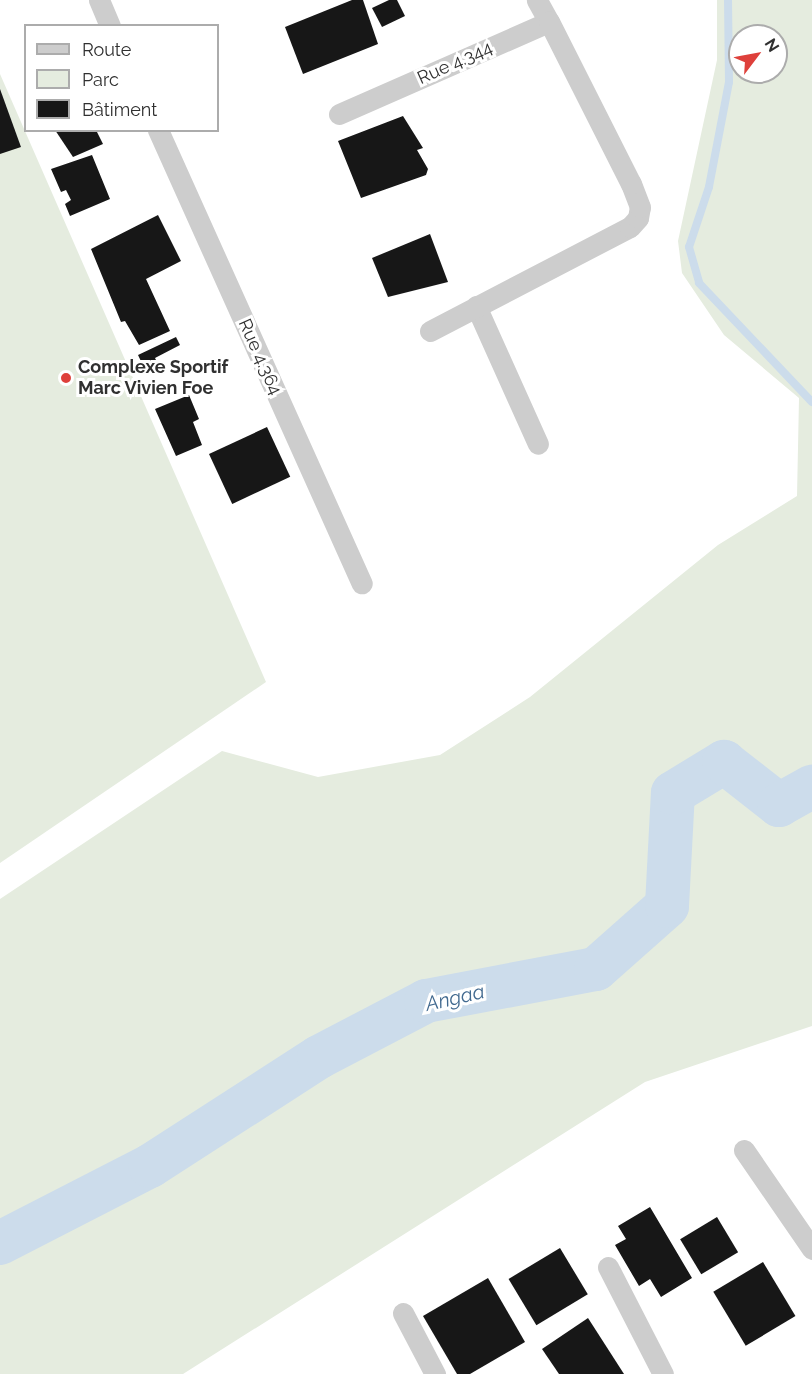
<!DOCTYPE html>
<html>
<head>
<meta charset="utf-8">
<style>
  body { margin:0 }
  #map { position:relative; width:812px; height:1374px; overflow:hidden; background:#fff; font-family:Raleway,sans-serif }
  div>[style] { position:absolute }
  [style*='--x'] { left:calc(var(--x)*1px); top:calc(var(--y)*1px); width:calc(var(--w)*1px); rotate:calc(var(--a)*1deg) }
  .green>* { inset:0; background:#e5ecdf }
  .stream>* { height:8px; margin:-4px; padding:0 4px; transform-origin:4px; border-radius:4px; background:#ccdceb }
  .river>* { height:44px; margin:-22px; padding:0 22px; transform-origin:22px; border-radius:22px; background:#ccdceb }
  .building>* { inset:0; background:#171717; transform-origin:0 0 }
  .street>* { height:21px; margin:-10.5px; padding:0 10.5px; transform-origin:10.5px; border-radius:10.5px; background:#cdcdcd }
  .dots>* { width:16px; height:16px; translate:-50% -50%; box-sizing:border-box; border:3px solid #fff; border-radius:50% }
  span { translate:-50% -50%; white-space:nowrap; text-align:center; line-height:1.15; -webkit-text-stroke:6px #fff; paint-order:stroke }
  .street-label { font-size:18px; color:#303030 }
  .poi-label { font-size:18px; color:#303030; font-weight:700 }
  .left { translate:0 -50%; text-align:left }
  .water-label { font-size:20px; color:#41698f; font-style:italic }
  .legend { position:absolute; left:24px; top:24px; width:195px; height:108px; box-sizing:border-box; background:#fff; border:2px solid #acacac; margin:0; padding:8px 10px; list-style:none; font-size:18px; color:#303030 }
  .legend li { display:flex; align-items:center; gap:12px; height:30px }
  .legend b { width:30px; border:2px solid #acacac }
  .north { position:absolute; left:728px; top:24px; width:60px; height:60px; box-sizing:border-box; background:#fff; border:2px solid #acacac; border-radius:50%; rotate:58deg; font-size:16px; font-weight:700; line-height:24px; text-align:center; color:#303030 }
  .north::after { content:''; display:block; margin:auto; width:21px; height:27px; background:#de403b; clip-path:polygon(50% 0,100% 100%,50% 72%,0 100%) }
</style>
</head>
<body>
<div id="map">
  <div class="green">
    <i style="clip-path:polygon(evenodd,717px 0,812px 0,812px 1026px,645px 1082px,183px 1374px,0 1374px,0 899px,222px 751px,318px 777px,440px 755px,530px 697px,718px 545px,797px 496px,799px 398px,724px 335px,682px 273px,678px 241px,717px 60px,717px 0,740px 36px,776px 36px,776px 72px,740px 72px,740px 36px)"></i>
    <i style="clip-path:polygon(0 74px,266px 682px,0 863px)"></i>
  </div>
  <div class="stream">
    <i style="--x:728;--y:0;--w:82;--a:89.3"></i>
    <i style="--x:729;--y:82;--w:107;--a:100.8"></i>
    <i style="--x:709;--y:187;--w:63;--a:108.4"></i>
    <i style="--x:689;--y:247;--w:37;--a:74"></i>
    <i style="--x:699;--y:283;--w:164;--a:46.5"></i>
  </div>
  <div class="river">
    <i style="--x:0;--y:1243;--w:169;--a:-27.2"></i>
    <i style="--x:150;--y:1166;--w:201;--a:-32.8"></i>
    <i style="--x:319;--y:1057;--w:121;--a:-27.6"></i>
    <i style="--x:426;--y:1001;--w:173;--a:-10.7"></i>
    <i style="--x:596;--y:969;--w:95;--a:-41.6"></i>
    <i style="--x:667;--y:906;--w:113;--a:-87"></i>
    <i style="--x:673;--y:793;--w:60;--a:-31.3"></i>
    <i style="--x:724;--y:762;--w:70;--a:38"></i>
    <i style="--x:779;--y:805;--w:38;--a:-29"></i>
  </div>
  <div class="building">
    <i style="clip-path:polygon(352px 0,363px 0,378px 44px,303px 74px,285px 27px)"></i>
    <i style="clip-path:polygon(389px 0,397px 0,405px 16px,382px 27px,372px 8px)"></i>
    <i style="clip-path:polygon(0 89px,21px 147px,0 154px)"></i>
    <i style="clip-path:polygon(403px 116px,423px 148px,417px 150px,428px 169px,426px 175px,361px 198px,338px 141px)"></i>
    <i style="clip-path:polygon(55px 130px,96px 130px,103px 144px,73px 157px)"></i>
    <i style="clip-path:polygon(92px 155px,110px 199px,70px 216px,65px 204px,71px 200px,66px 190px,61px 192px,51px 169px)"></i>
    <i style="clip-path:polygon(158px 215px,181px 261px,146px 279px,170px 331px,139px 345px,125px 321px,121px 322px,91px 249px)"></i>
    <i style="clip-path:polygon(430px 234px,448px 282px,388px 297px,372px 258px)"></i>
    <i style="clip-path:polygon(176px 337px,180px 345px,155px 358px,161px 370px,148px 376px,138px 355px)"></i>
    <i style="clip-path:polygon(189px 395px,199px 419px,193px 422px,202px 445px,176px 456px,155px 409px)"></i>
    <i style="left:267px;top:427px;width:55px;height:64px;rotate:65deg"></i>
    <i style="clip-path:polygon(650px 1207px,692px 1278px,661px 1297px,650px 1279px,639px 1286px,615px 1245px,626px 1239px,618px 1226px)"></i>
    <i style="left:717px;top:1217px;width:41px;height:43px;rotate:59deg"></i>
    <i style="left:560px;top:1248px;width:54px;height:60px;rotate:59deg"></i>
    <i style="left:763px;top:1262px;width:63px;height:58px;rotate:59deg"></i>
    <i style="clip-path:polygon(488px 1278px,525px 1342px,470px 1374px,457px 1374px,423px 1316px)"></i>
    <i style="clip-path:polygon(588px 1318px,624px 1374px,559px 1374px,542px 1349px)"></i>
  </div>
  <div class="street">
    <i style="--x:99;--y:0;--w:28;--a:67"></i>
    <i style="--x:339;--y:114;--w:229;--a:-23.7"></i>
    <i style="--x:549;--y:22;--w:25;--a:-119"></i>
    <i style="--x:158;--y:130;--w:497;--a:65.8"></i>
    <i style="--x:476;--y:306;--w:151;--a:65.8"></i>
    <i style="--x:430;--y:331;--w:225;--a:-27.5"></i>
    <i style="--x:630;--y:227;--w:12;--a:-48"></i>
    <i style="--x:638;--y:218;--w:11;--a:-80"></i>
    <i style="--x:640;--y:207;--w:25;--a:-111"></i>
    <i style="--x:631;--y:184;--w:182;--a:-116.8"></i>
    <i style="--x:744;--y:1150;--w:120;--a:55.5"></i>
    <i style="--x:608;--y:1267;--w:120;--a:62.8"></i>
    <i style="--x:403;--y:1313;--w:69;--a:62.3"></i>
  </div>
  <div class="dots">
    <i style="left:66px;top:378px;background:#de403b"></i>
  </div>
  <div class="street-label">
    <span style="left:455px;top:63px;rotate:-24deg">Rue 4.344</span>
    <span style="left:260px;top:357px;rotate:66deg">Rue 4.364</span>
  </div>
  <div class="poi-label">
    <span class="left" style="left:78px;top:378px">Complexe Sportif<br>Marc Vivien Foe</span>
  </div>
  <div class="water-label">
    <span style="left:455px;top:998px;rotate:-13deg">Angaa</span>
  </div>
  <ul class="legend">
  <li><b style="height:8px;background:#cdcdcd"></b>Route</li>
  <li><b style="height:16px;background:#e5ecdf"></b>Parc</li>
  <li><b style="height:16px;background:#171717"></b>Bâtiment</li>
  </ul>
  <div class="north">N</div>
</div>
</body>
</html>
